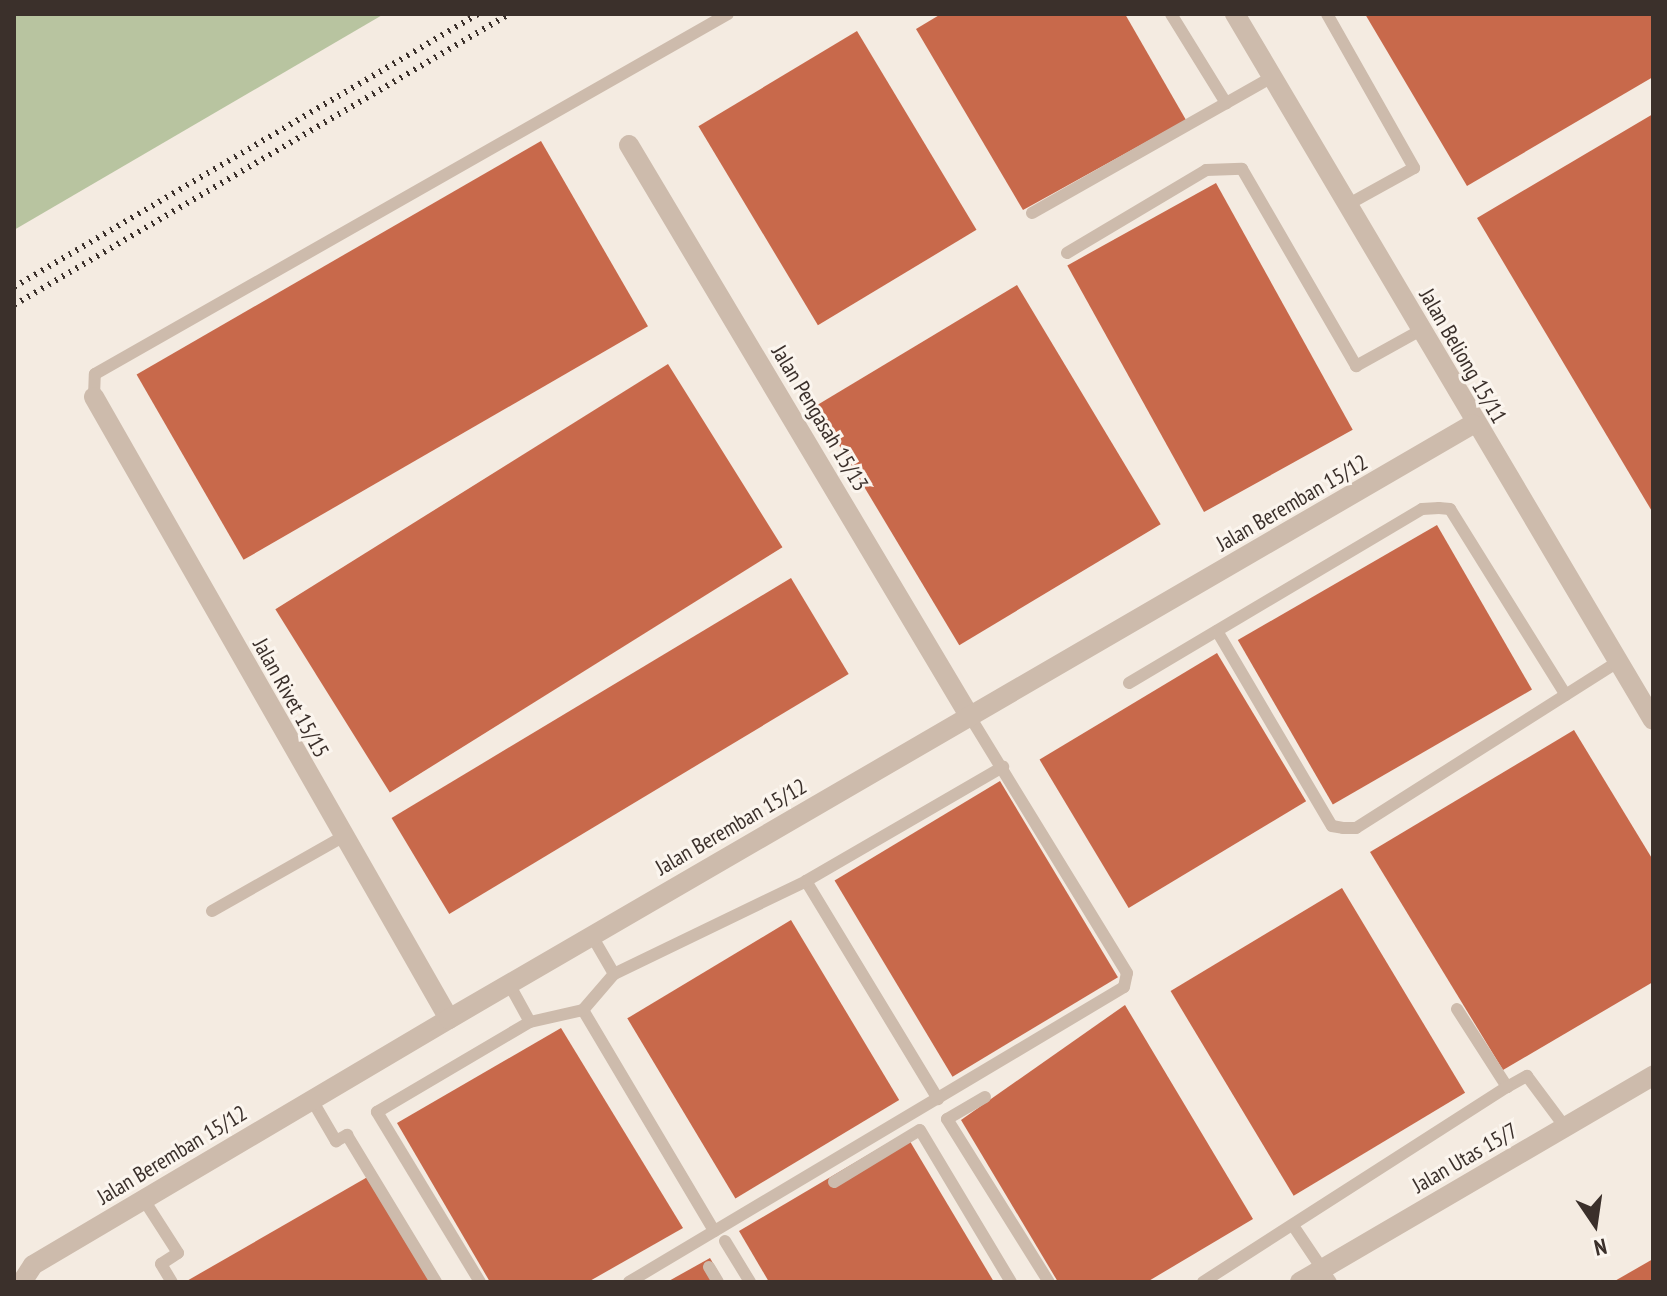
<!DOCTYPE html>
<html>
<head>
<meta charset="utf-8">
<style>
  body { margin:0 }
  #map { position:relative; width:1667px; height:1296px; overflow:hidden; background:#f4ebe1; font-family:"PT Sans Narrow",sans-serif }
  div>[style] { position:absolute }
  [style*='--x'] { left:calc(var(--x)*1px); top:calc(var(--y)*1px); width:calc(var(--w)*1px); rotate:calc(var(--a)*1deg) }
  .green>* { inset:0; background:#b8c4a0 }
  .building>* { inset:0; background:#c8694b; transform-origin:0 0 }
  .service>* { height:12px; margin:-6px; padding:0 6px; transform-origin:6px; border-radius:6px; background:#cdbbac }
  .minor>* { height:20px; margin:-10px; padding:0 10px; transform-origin:10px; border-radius:10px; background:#cdbbac }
  .rail>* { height:6px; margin-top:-3px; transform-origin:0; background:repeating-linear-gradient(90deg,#3b302b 0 2px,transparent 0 8px) }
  span { translate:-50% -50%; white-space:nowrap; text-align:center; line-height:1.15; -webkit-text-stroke:6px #fbf5ee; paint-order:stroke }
  .street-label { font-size:22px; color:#3b302b }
  .frame { position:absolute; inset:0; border:16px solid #3b302b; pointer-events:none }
  .north { position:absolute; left:1555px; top:1184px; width:80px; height:80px; -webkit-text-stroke:6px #fbf5ee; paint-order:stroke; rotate:167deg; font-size:22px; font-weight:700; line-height:32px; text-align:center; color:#3b302b }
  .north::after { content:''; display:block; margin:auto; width:28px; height:36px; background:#3b302b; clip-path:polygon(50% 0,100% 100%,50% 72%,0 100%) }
</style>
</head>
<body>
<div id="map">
  <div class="green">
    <i style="clip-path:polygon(14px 14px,384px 14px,14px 230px)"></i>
  </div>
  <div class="building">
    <i style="clip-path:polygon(941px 14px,1125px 14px,1186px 120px,1023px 210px,916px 29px)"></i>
    <i style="clip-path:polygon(1365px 14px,1653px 14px,1653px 77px,1467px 186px)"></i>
    <i style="left:857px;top:31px;width:232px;height:185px;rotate:59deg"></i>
    <i style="clip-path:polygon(1653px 114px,1653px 513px,1477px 218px)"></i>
    <i style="left:541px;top:141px;width:214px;height:467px;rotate:60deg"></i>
    <i style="left:1216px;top:183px;width:282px;height:170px;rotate:61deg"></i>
    <i style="left:1017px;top:285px;width:279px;height:235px;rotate:59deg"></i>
    <i style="left:668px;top:364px;width:216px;height:463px;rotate:58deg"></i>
    <i style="left:1437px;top:525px;width:190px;height:230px;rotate:60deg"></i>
    <i style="left:791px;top:578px;width:112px;height:466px;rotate:59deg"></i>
    <i style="left:1217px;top:653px;width:173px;height:207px;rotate:59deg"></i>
    <i style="clip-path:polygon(1574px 730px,1653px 860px,1653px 982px,1503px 1070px,1370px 852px)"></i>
    <i style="left:1000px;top:781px;width:229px;height:193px;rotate:59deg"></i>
    <i style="left:1342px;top:888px;width:239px;height:200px;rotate:59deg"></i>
    <i style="left:791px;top:920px;width:210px;height:191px;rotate:59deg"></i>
    <i style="clip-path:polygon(1125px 1005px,1253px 1219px,1147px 1282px,1058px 1282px,961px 1120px)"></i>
    <i style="clip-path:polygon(561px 1028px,683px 1228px,588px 1282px,490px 1282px,397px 1123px)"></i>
    <i style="clip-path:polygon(905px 1133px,994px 1282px,769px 1282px,739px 1231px)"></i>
    <i style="clip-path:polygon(371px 1175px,433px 1282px,185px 1282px)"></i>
    <i style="clip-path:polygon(710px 1258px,724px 1282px,667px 1282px)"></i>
    <i style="clip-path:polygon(1653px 1259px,1653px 1282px,1613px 1282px)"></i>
  </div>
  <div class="service">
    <i style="--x:1171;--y:14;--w:105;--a:58.3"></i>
    <i style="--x:1327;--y:14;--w:177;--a:60.5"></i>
    <i style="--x:1414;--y:168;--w:77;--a:151.1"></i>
    <i style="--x:1032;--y:213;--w:276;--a:-29.5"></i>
    <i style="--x:1067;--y:253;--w:162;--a:-30.8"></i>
    <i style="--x:1206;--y:170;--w:36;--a:-2"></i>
    <i style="--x:1242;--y:169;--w:228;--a:59.9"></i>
    <i style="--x:1356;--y:366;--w:74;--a:-29"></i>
    <i style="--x:94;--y:397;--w:23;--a:-88"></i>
    <i style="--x:95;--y:374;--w:728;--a:-29.63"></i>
    <i style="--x:1217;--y:631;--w:226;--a:59.5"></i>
    <i style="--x:1332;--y:826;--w:11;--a:10"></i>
    <i style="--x:1343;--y:828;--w:13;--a:0"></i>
    <i style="--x:1356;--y:828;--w:310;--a:-32.4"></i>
    <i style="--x:1129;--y:683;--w:341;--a:-30.7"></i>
    <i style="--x:1422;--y:509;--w:17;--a:-3"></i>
    <i style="--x:1439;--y:508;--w:11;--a:5"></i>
    <i style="--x:1450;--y:509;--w:219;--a:58.1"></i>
    <i style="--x:806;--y:881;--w:255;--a:58.8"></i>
    <i style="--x:212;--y:911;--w:150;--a:-29.6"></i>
    <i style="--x:592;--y:936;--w:44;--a:59.9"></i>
    <i style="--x:509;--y:984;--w:43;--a:61.1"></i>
    <i style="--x:1457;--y:1009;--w:93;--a:57.3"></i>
    <i style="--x:1507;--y:1087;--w:23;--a:-29"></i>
    <i style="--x:1527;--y:1076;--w:64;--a:53.3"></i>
    <i style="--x:583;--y:1010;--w:257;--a:59.3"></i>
    <i style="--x:985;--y:1097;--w:44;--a:149.9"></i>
    <i style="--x:947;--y:1119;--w:192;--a:58"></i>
    <i style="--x:312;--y:1100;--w:48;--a:59.7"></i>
    <i style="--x:336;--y:1141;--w:13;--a:-29"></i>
    <i style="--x:347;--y:1135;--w:172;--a:58.8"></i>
    <i style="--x:834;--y:1182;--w:100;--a:-31.2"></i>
    <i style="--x:920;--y:1130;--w:177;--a:59.1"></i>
    <i style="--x:144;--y:1200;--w:63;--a:57.3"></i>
    <i style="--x:178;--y:1253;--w:20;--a:147"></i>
    <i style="--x:161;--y:1264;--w:21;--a:59"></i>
    <i style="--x:1294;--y:1227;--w:66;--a:56.1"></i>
    <i style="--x:725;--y:1241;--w:48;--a:58.6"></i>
    <i style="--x:709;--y:1267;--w:17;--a:59"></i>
    <i style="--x:480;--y:1282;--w:199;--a:-121.2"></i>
    <i style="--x:377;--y:1112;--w:178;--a:-30.5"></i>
    <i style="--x:530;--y:1022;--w:54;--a:-12.8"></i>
    <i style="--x:583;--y:1010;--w:48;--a:-49.3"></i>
    <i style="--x:614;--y:974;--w:213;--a:-25.8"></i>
    <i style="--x:806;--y:881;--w:228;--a:-30.1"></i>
    <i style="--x:629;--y:1282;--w:576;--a:-30.79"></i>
    <i style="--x:1124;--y:987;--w:14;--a:-78"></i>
    <i style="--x:1127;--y:973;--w:300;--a:-121.5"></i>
    <i style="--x:1203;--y:1282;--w:361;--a:-32.7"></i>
  </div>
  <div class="minor">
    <i style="--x:1235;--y:14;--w:820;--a:59.37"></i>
    <i style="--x:629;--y:145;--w:666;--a:59.2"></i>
    <i style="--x:94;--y:397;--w:716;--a:60.28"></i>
    <i style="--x:22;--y:1282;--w:20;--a:-57"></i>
    <i style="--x:33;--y:1265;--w:483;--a:-30.6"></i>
    <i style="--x:449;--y:1019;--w:1184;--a:-30.16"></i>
    <i style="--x:1300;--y:1282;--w:409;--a:-30.3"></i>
  </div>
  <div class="rail">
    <i style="--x:14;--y:287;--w:538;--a:-30.47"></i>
    <i style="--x:14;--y:305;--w:574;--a:-30.45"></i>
  </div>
  <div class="street-label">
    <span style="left:1463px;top:356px;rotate:60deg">Jalan Beliong 15/11</span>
    <span style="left:820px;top:418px;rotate:59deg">Jalan Pengasah 15/13</span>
    <span style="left:1292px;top:503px;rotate:-30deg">Jalan Beremban 15/12</span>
    <span style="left:291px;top:698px;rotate:61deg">Jalan Rivet 15/15</span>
    <span style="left:731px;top:827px;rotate:-30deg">Jalan Beremban 15/12</span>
    <span style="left:172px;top:1155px;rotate:-31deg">Jalan Beremban 15/12</span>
    <span style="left:1465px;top:1158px;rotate:-30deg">Jalan Utas 15/7</span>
  </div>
  <div class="frame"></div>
  <div class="north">N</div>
</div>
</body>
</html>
